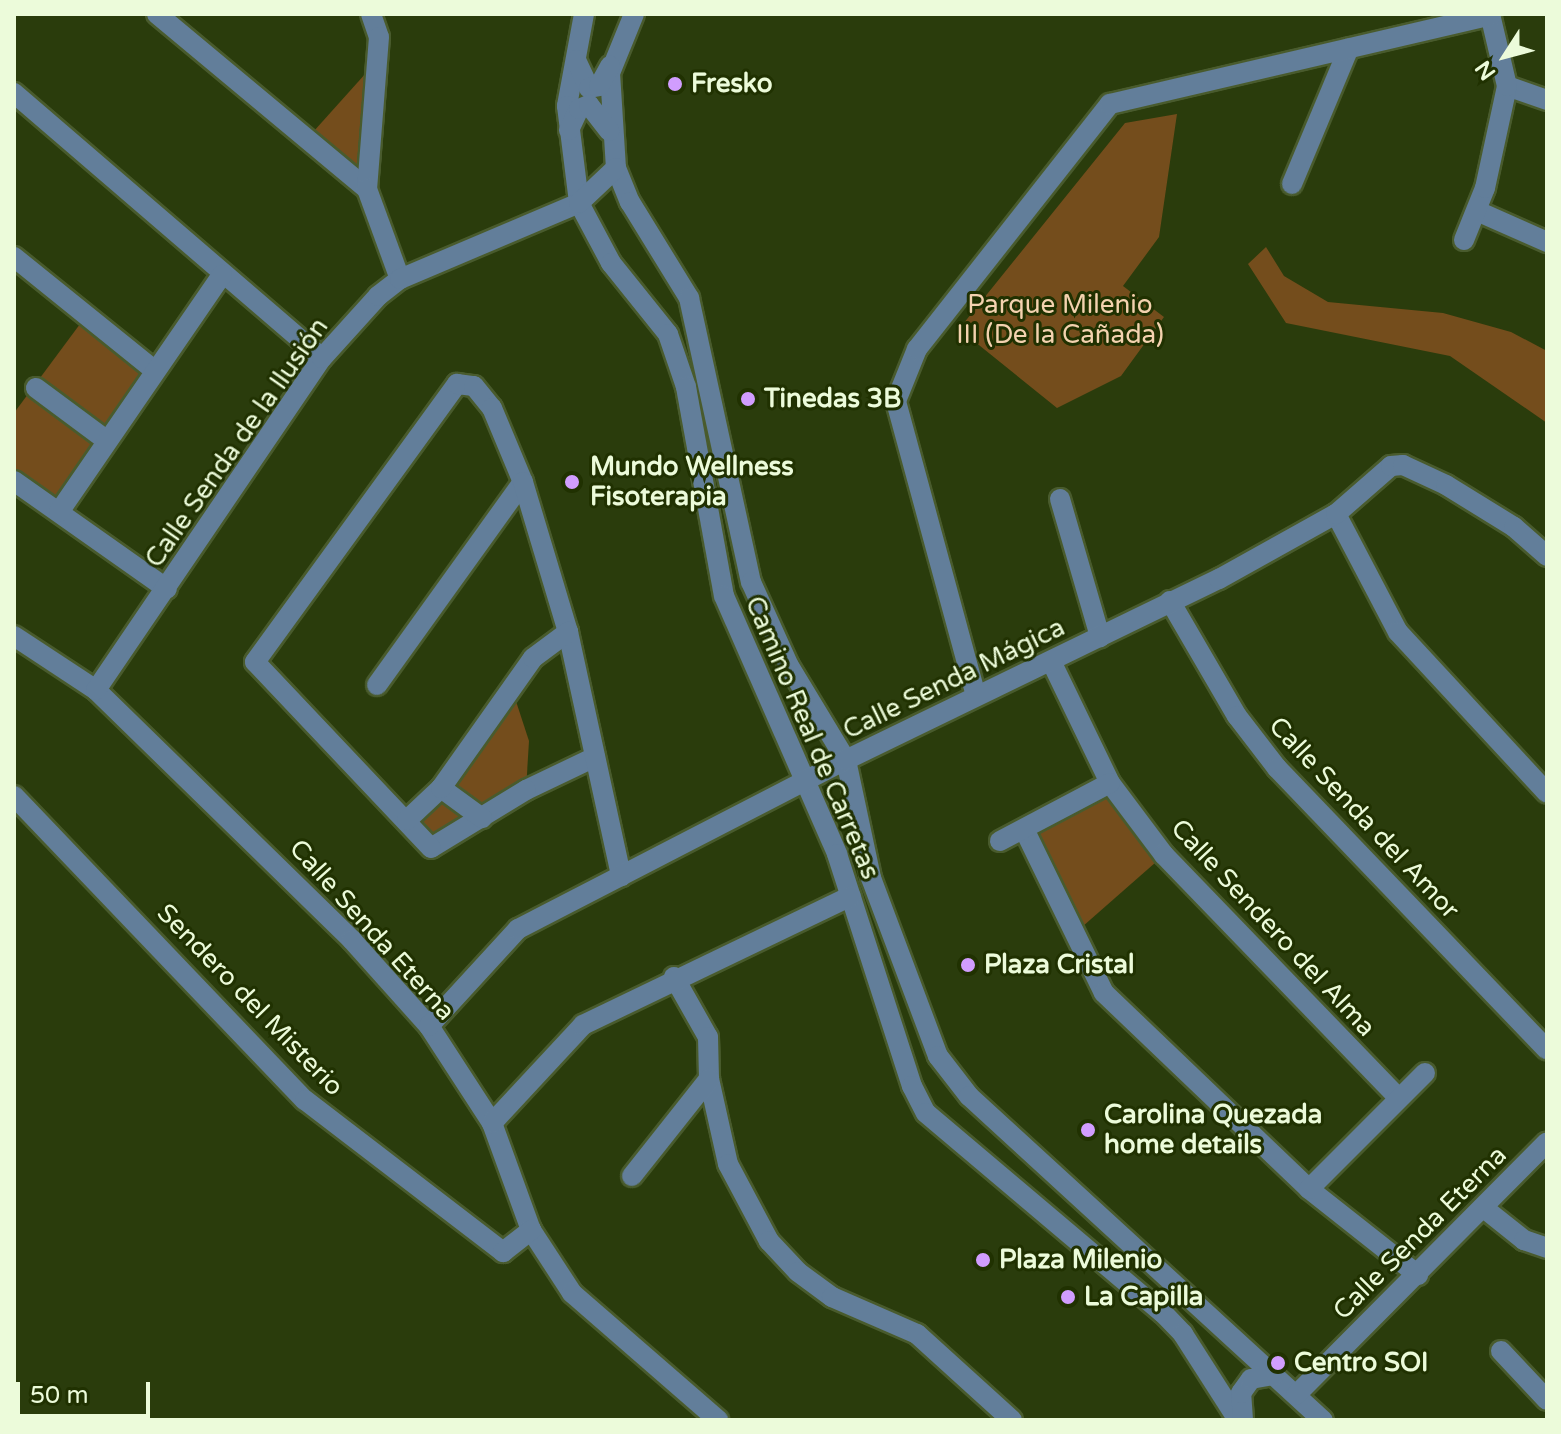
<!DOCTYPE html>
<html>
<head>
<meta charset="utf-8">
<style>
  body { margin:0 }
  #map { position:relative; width:1561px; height:1434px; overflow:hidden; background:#2a3c0c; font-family:"Varela Round",sans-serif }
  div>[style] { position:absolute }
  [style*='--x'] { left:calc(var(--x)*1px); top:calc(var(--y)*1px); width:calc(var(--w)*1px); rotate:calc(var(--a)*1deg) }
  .green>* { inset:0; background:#744d1c }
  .roads { filter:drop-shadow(2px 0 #495b2d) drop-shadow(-2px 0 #495b2d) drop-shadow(0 2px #495b2d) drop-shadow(0 -2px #495b2d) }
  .minor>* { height:20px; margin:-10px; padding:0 10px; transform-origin:10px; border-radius:10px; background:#627e9a }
  .dots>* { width:22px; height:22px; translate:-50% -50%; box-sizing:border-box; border:4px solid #203101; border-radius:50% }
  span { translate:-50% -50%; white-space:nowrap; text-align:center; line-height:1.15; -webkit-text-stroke:6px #203101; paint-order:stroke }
  .poi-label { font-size:26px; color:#ecfbda; font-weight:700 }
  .left { translate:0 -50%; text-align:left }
  .park-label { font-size:26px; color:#f4d2af }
  .street-label { font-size:26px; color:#ecfbda }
  .frame { position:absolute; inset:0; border:16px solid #ecfbda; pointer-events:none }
  .north { position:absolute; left:1465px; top:16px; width:80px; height:80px; -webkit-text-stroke:6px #203101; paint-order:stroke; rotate:234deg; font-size:22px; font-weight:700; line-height:32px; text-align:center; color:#ecfbda }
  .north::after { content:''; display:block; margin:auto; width:28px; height:36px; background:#ecfbda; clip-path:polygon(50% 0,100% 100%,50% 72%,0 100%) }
  .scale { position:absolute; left:16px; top:1382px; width:134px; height:36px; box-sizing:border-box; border:4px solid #ecfbda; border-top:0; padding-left:10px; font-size:24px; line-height:28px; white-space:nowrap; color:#ecfbda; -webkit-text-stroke:6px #203101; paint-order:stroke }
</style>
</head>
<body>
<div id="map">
  <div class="green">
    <i style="clip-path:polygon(375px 63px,367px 189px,305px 141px)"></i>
    <i style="clip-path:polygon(1177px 114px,1159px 237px,1123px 286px,1164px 317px,1121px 376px,1057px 408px,959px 329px,1125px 123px)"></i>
    <i style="clip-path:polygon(1266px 247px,1284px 276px,1328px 302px,1443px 313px,1511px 332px,1547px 351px,1547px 423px,1450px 356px,1286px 323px,1248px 264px)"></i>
    <i style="clip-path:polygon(83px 320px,147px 373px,60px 502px,14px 470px,14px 413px)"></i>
    <i style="clip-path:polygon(512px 689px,529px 741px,526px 790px,443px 844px,407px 820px)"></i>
    <i style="clip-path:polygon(1110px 783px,1164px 855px,1074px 934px,1024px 829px)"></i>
  </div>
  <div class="roads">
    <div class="minor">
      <i style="--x:157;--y:14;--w:273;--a:39.8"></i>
      <i style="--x:371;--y:14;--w:24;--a:71"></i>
      <i style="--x:379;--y:37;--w:152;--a:94.5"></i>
      <i style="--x:367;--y:189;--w:96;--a:69.9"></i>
      <i style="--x:584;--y:14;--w:94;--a:100.5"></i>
      <i style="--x:567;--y:106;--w:98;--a:82.9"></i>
      <i style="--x:579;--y:203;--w:68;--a:61.9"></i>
      <i style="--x:611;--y:263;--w:91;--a:51.2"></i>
      <i style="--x:668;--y:334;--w:56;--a:71.2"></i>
      <i style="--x:686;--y:387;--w:212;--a:79.7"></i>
      <i style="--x:724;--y:596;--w:282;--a:66.3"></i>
      <i style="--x:837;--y:854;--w:244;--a:72.1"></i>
      <i style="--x:912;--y:1086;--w:30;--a:63"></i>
      <i style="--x:926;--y:1113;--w:310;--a:40.2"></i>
      <i style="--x:1163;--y:1313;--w:29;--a:46"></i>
      <i style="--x:1183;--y:1334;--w:102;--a:57.4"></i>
      <i style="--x:634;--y:14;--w:64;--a:112.1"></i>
      <i style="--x:610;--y:73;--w:95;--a:86.4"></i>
      <i style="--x:616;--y:168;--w:37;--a:68"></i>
      <i style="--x:630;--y:202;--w:113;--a:58.4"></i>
      <i style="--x:689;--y:298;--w:291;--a:77.7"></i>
      <i style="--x:751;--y:582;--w:92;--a:65.7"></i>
      <i style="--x:789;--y:666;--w:110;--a:58.8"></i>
      <i style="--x:846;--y:760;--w:121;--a:78"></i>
      <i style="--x:871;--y:878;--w:190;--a:69.4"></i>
      <i style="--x:938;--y:1056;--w:51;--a:52.2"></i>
      <i style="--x:969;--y:1096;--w:480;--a:42.5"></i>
      <i style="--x:576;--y:60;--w:31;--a:65"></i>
      <i style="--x:589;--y:88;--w:10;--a:-11"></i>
      <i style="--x:599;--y:86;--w:23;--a:-61"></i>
      <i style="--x:1507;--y:86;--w:42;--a:19.3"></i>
      <i style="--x:14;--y:93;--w:406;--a:40.7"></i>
      <i style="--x:569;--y:130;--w:23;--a:-65"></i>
      <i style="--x:579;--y:109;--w:11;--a:-22"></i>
      <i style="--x:589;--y:105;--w:33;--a:52"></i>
      <i style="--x:1292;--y:184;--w:147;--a:-67.3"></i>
      <i style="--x:1477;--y:211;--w:77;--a:23.9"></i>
      <i style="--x:1464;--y:240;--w:56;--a:-68"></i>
      <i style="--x:1485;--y:188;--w:104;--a:-77.8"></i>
      <i style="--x:1507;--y:86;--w:74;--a:-103.3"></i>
      <i style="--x:14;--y:257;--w:180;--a:38.9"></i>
      <i style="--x:36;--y:388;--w:87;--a:36.6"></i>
      <i style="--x:14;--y:481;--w:187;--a:35.2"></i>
      <i style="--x:1060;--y:499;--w:144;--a:73.8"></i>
      <i style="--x:59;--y:512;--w:288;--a:-55.5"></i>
      <i style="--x:1336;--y:514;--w:133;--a:62.3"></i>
      <i style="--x:1398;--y:632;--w:219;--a:47.2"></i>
      <i style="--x:1170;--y:601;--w:133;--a:59.8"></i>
      <i style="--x:1237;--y:716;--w:66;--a:52.4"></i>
      <i style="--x:1277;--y:768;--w:390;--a:46.2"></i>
      <i style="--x:14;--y:636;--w:98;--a:33.4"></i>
      <i style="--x:96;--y:690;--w:358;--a:44.3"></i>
      <i style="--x:352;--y:940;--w:115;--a:48.2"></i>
      <i style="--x:429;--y:1026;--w:116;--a:57"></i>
      <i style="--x:492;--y:1123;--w:114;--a:70"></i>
      <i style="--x:531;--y:1230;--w:75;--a:56.9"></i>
      <i style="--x:572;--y:1293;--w:194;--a:41"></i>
      <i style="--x:1051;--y:661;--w:136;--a:64.2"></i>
      <i style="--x:1110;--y:783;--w:90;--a:53.1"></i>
      <i style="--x:1164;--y:855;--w:338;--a:46"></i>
      <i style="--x:377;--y:685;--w:250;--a:-54.3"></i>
      <i style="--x:96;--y:690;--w:402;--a:-55.8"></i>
      <i style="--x:322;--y:358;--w:84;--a:-47.9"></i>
      <i style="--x:378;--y:296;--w:28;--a:-38"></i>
      <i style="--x:400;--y:279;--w:194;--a:-23"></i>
      <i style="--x:579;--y:203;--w:51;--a:-43.4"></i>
      <i style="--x:976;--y:696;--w:306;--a:-105.2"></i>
      <i style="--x:896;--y:401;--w:56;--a:-68"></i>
      <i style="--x:917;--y:349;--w:312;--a:-51.8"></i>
      <i style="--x:1110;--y:104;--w:391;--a:-13.1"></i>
      <i style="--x:595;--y:757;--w:76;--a:154.4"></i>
      <i style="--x:526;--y:790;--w:111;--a:148.6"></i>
      <i style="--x:431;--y:848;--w:256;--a:-133.4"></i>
      <i style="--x:255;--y:662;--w:344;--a:-54"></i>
      <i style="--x:457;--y:384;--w:17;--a:7"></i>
      <i style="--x:474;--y:386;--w:28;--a:51"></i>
      <i style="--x:492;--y:408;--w:80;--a:67.3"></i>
      <i style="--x:523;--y:482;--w:157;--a:73.3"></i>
      <i style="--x:568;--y:632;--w:250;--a:77.7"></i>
      <i style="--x:441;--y:788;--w:51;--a:36.2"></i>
      <i style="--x:14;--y:796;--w:421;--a:46.3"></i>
      <i style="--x:305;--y:1100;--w:250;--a:37.5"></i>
      <i style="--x:503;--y:1252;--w:36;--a:-38"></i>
      <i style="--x:407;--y:820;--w:47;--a:-43.3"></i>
      <i style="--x:441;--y:788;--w:159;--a:-54.7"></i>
      <i style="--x:533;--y:658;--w:44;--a:-36.6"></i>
      <i style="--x:1024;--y:829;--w:182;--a:64"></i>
      <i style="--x:1104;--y:993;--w:284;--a:43.7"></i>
      <i style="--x:1309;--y:1189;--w:139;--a:38.3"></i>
      <i style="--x:1000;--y:841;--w:124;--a:-27.8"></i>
      <i style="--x:674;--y:977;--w:69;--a:60.5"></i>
      <i style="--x:708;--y:1037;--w:42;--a:88.6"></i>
      <i style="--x:709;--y:1079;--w:87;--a:77.4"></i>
      <i style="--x:728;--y:1164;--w:87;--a:62"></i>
      <i style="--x:769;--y:1241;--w:42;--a:46.9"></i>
      <i style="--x:798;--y:1272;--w:42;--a:36.3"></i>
      <i style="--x:832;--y:1297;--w:93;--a:23.5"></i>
      <i style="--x:917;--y:1334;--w:128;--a:42.2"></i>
      <i style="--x:429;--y:1026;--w:132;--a:-47.5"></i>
      <i style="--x:518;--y:929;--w:369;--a:-27.3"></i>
      <i style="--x:846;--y:760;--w:415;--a:-25.9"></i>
      <i style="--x:1219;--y:579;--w:134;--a:-29.1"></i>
      <i style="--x:1336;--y:514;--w:73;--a:-41.1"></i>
      <i style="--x:1391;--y:466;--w:12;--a:-5"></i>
      <i style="--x:1403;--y:465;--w:47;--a:24.9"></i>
      <i style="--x:1446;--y:485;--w:80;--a:31.7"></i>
      <i style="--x:1514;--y:527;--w:44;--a:41.3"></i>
      <i style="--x:492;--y:1123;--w:134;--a:-47.1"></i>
      <i style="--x:583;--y:1025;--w:297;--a:-25.7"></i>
      <i style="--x:632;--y:1176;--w:124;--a:-51.6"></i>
      <i style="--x:1309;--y:1189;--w:164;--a:-45"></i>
      <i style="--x:1485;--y:1209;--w:50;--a:38.5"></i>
      <i style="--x:1524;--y:1240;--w:24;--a:19"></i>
      <i style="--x:1501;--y:1351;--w:67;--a:46.8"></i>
      <i style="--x:1296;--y:1395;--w:356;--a:-45.2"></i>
      <i style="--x:1243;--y:1420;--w:27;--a:-94"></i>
      <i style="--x:1241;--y:1393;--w:17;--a:-54"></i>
      <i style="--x:1251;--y:1379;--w:23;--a:-10"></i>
    </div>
  </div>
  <div class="dots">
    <i style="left:675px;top:84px;background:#d19dfe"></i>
    <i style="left:748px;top:399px;background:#d19dfe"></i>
    <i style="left:572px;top:482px;background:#d19dfe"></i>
    <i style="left:968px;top:965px;background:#d19dfe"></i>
    <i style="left:1088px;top:1130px;background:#d19dfe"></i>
    <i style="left:983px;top:1260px;background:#d19dfe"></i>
    <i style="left:1068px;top:1297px;background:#d19dfe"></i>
    <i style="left:1278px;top:1363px;background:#d19dfe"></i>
  </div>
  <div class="poi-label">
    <span class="left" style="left:691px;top:84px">Fresko</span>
    <span class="left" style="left:764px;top:399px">Tinedas 3B</span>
    <span class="left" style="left:590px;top:482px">Mundo Wellness<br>Fisoterapia</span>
    <span class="left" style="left:984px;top:965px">Plaza Cristal</span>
    <span class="left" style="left:1104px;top:1130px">Carolina Quezada<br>home details</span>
    <span class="left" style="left:999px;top:1260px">Plaza Milenio</span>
    <span class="left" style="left:1084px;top:1297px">La Capilla</span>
    <span class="left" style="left:1294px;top:1363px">Centro SOI</span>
  </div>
  <div class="park-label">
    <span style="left:1060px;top:320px">Parque Milenio<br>III (De la Cañada)</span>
  </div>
  <div class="street-label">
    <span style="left:237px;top:443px;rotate:-55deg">Calle Senda de la Ilusión</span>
    <span style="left:954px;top:679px;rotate:-26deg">Calle Senda Mágica</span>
    <span style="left:812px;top:738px;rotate:67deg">Camino Real de Carretas</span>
    <span style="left:1364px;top:818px;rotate:47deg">Calle Senda del Amor</span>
    <span style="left:1273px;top:928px;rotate:47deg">Calle Sendero del Alma</span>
    <span style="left:372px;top:930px;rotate:48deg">Calle Senda Eterna</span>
    <span style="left:250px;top:1000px;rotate:46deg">Sendero del Misterio</span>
    <span style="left:1420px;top:1233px;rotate:-45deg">Calle Senda Eterna</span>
  </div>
  <div class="frame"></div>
  <div class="north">N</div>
  <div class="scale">50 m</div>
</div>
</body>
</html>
